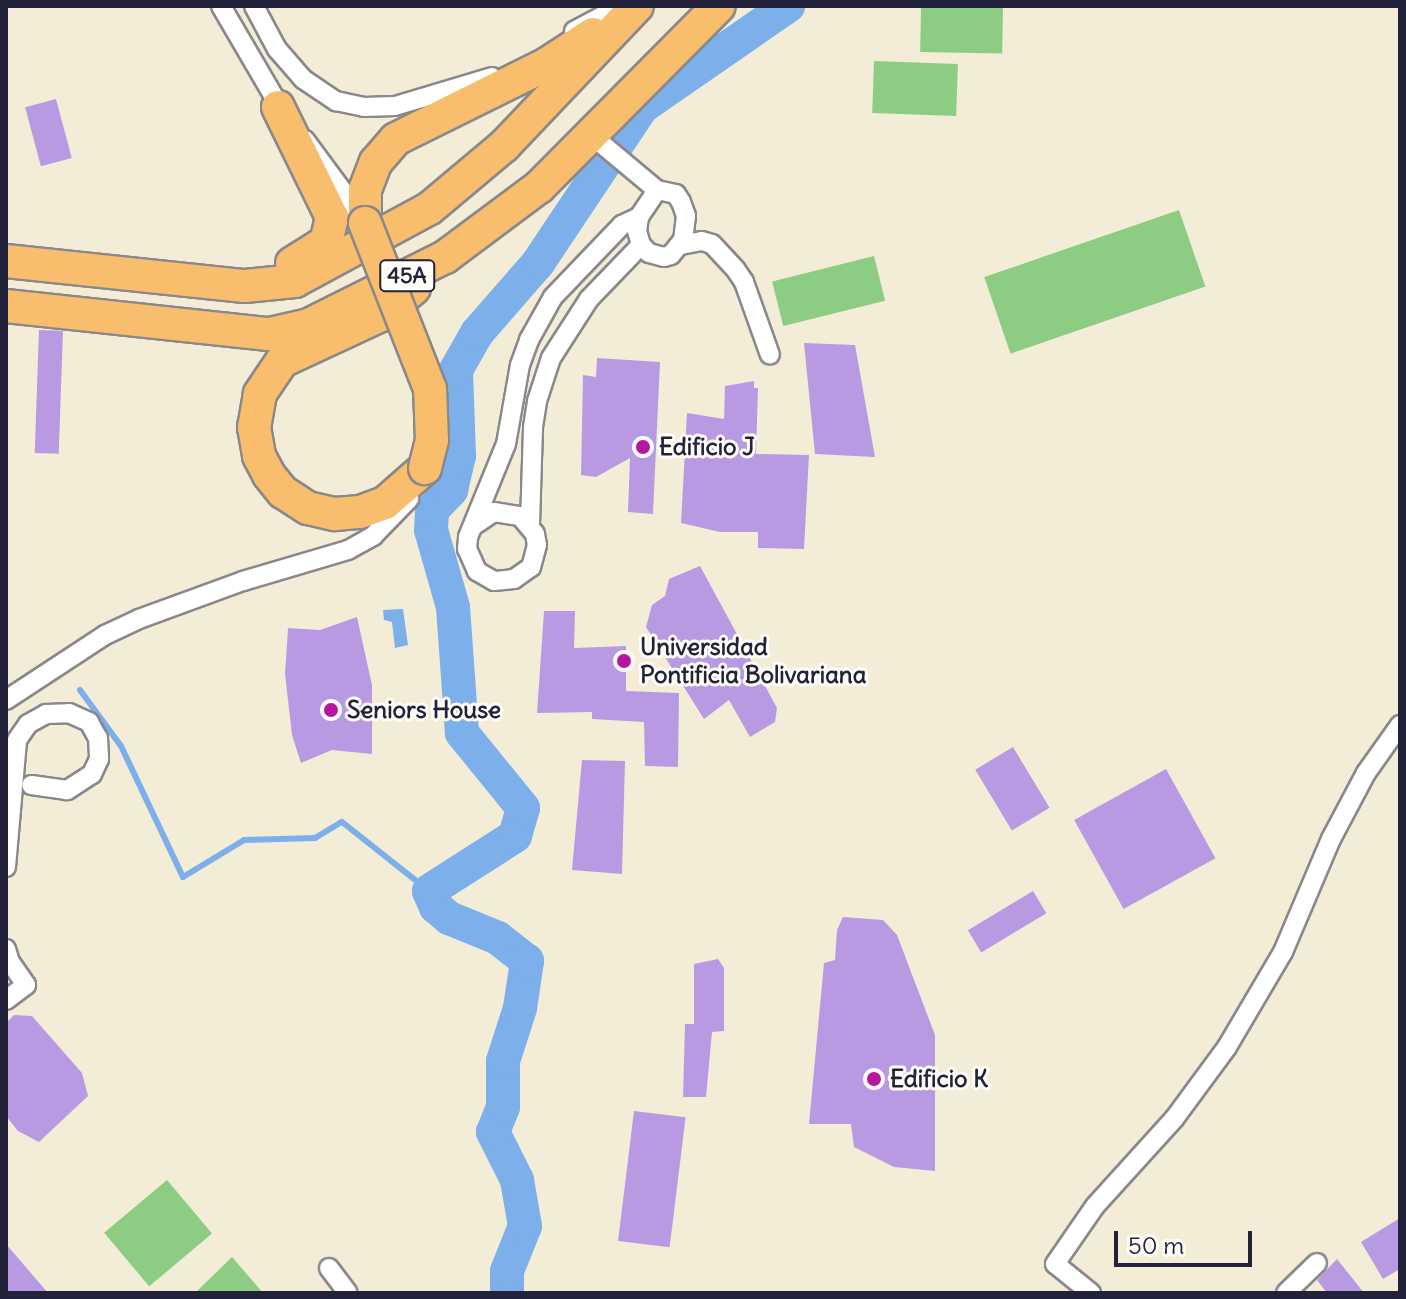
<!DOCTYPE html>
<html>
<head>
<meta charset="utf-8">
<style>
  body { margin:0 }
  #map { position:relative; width:1406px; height:1299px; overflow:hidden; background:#f3edd8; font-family:Delius,sans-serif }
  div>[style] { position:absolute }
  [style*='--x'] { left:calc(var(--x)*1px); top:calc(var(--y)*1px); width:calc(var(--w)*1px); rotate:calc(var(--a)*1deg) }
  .green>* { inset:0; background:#8ccc83; transform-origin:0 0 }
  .water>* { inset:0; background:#7db0ea }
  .stream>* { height:6px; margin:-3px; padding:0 3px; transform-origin:3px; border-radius:3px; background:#7db0ea }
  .river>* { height:34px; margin:-17px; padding:0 17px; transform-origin:17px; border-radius:17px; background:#7db0ea }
  .building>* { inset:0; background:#b89ae3; transform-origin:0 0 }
  .roads { filter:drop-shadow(2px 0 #8a888a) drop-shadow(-2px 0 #8a888a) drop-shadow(0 2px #8a888a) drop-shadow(0 -2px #8a888a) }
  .minor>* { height:18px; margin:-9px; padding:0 9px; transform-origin:9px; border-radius:9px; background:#fff }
  .trunk>* { height:32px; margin:-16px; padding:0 16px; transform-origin:16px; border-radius:16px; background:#f9be6d }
  .bridges { filter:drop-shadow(2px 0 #8a888a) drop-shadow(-2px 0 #8a888a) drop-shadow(0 2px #8a888a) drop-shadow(0 -2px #8a888a) }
  .trunk-bridge>* { height:32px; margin:-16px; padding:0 16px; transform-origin:16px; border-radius:16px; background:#f9be6d }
  .dots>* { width:22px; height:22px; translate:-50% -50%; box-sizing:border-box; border:4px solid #fdfcf7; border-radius:50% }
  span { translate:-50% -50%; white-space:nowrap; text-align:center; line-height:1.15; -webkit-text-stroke:6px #fdfcf7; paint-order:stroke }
  .shield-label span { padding:2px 6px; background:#fdfcf7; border:2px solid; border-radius:6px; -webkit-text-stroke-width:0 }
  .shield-label { font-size:22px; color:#22223b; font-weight:700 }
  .poi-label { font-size:24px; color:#22223b; font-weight:700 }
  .left { translate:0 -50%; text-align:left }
  .frame { position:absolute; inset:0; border:8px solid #22223b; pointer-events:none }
  .scale { position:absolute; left:1114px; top:1231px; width:138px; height:36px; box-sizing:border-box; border:4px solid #22223b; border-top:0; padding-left:10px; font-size:24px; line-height:28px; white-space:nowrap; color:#22223b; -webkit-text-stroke:6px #fdfcf7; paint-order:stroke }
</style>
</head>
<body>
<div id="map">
  <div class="green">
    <i style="left:921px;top:6px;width:82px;height:46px;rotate:1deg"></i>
    <i style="left:874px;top:61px;width:84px;height:52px;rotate:2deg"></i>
    <i style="left:1179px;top:210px;width:81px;height:206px;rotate:71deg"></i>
    <i style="left:874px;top:256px;width:46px;height:105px;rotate:76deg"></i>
    <i style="left:167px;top:1180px;width:70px;height:82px;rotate:50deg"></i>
    <i style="clip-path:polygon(232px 1257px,263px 1293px,195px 1293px)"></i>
  </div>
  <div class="water">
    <i style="clip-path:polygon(403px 609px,408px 645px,395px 648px,392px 622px,384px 620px,383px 610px)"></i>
  </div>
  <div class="stream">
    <i style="--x:80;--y:690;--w:69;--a:53.8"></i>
    <i style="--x:121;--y:746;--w:145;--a:64.7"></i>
    <i style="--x:183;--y:877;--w:71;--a:-31.2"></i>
    <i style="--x:244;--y:840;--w:71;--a:-1.6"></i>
    <i style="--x:315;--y:838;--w:31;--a:-31"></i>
    <i style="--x:342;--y:822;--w:111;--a:38.4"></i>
  </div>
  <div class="river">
    <i style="--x:507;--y:1293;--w:22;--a:-90"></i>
    <i style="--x:507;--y:1271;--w:48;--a:-68.2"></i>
    <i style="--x:525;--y:1226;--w:47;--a:-99.9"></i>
    <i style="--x:517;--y:1180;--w:54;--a:-116.6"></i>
    <i style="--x:493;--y:1132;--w:27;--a:-68"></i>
    <i style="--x:503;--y:1107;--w:46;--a:-90"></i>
    <i style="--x:503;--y:1061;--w:56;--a:-72.2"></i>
    <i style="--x:520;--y:1008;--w:48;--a:-81.5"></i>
    <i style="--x:527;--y:961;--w:37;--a:-142"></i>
    <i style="--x:498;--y:938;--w:53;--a:-157.8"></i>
    <i style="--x:449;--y:918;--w:17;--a:-140"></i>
    <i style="--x:436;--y:907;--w:17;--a:-114"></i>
    <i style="--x:429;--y:891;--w:102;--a:-32.6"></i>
    <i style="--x:515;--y:836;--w:29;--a:-74"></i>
    <i style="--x:523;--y:808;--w:97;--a:-129.1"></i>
    <i style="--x:462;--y:733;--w:126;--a:-94.1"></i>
    <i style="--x:453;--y:607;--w:80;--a:-105.9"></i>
    <i style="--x:431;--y:530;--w:20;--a:-87"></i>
    <i style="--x:432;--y:510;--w:28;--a:-46"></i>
    <i style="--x:451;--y:490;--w:35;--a:-77"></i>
    <i style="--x:459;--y:456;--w:86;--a:-92"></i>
    <i style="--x:456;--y:370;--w:43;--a:-60.4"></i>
    <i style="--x:477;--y:333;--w:93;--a:-48.9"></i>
    <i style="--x:538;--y:263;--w:187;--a:-56.3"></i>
    <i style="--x:642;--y:107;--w:178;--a:-34.7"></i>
  </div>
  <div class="building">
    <i style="left:56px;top:99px;width:61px;height:32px;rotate:75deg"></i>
    <i style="left:39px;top:330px;width:24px;height:123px;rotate:2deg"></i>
    <i style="clip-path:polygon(804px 343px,855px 345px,875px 457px,815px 454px)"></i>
    <i style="clip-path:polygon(597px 358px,660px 362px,653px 514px,628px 512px,630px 458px,596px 477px,581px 475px,583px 375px,596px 377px)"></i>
    <i style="clip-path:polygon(754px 381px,754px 388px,758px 388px,756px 454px,809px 455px,804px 549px,758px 548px,758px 532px,720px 532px,681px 523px,687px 413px,724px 419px,725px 386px)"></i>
    <i style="clip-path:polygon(700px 566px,777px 708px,775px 722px,750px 737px,729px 700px,704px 719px,646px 627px,652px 605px,665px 596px,669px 579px)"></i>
    <i style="clip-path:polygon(544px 611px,575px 611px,574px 648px,626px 646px,626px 691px,679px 693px,678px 767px,645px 766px,644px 722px,592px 719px,592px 712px,537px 713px)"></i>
    <i style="clip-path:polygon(357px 617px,372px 685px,372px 754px,332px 750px,301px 763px,292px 735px,285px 674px,288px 628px,320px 630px)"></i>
    <i style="left:1013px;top:747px;width:71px;height:44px;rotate:59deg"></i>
    <i style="clip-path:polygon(582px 760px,625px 761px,622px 874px,572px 870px)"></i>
    <i style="left:1166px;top:769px;width:102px;height:105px;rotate:61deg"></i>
    <i style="left:1033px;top:891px;width:26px;height:76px;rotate:59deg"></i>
    <i style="clip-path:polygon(843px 917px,883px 920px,897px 935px,935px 1035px,935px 1171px,894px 1167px,854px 1147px,851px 1124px,809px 1124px,824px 963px,835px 960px,837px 930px)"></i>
    <i style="clip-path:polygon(718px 959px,724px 968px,724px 1031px,712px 1032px,706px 1097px,683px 1097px,685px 1024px,694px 1024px,694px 964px)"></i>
    <i style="clip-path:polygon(14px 1015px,32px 1016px,82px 1073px,88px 1096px,39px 1142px,18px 1131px,6px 1116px,6px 1023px)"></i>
    <i style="left:634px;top:1111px;width:52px;height:131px;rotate:7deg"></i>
    <i style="clip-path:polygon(1400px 1218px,1400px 1269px,1383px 1279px,1361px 1242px)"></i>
    <i style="clip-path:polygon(6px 1244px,48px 1293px,6px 1293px)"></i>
    <i style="clip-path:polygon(1337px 1259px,1364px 1293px,1327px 1293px,1317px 1280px)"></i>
  </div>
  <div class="roads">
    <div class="minor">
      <i style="--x:221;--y:6;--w:125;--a:59.7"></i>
      <i style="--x:254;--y:6;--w:49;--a:61.9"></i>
      <i style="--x:277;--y:49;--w:40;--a:49"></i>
      <i style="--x:303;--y:79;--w:40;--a:34"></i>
      <i style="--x:336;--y:101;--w:29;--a:12"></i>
      <i style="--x:364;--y:107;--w:31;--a:-2"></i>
      <i style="--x:395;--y:106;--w:101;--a:-16.6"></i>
      <i style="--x:574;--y:31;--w:53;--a:-28"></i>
      <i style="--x:591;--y:135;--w:86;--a:39.8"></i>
      <i style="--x:657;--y:190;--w:19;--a:12"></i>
      <i style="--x:676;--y:194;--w:9;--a:58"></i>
      <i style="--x:681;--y:202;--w:15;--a:70"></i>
      <i style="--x:686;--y:216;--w:24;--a:97"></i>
      <i style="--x:683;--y:240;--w:19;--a:129"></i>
      <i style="--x:671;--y:255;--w:7;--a:164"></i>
      <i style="--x:664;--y:257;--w:16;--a:-165"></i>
      <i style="--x:649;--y:253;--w:11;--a:-135"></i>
      <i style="--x:641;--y:245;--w:15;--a:-106"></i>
      <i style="--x:637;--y:231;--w:14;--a:-82"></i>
      <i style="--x:639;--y:217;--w:32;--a:-56"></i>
      <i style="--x:305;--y:140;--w:94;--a:53.6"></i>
      <i style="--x:681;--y:245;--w:21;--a:-11"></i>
      <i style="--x:702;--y:241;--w:10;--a:17"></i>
      <i style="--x:712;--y:244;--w:35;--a:47"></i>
      <i style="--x:736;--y:270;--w:14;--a:56"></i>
      <i style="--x:744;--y:282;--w:77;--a:70.4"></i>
      <i style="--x:530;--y:524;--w:97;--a:-88.2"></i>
      <i style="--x:533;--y:427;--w:26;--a:-81"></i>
      <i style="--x:537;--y:401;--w:45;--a:-72"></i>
      <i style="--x:551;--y:358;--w:70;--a:-57.2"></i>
      <i style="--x:589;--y:299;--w:75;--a:-46.1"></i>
      <i style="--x:473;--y:526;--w:25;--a:-34"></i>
      <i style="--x:494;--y:512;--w:26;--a:9"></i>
      <i style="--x:520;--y:516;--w:23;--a:50"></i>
      <i style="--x:535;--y:534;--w:11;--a:80"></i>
      <i style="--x:537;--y:545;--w:23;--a:105"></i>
      <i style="--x:531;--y:567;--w:21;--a:145"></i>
      <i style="--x:514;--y:579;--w:20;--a:174"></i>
      <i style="--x:494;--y:581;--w:20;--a:-150"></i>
      <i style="--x:477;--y:571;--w:24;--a:-114"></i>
      <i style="--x:467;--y:549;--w:12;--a:-85"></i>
      <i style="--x:468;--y:537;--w:100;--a:-67.8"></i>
      <i style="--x:506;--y:444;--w:80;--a:-80"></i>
      <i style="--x:520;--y:365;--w:27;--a:-70"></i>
      <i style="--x:529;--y:340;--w:49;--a:-60.8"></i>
      <i style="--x:553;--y:297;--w:100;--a:-46.2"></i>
      <i style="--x:622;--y:225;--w:19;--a:-25"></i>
      <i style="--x:6;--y:700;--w:118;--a:-33.3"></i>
      <i style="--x:105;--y:635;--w:38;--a:-25"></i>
      <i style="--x:139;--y:619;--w:111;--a:-20.1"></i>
      <i style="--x:243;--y:581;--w:109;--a:-16.4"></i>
      <i style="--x:348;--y:550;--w:29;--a:-29"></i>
      <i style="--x:373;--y:536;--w:52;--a:-45.8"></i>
      <i style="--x:6;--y:867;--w:127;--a:-85"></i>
      <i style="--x:17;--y:740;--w:19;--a:-55"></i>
      <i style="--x:28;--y:724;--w:21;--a:-29"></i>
      <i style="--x:46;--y:714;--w:23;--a:-2"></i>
      <i style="--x:69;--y:713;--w:22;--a:24"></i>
      <i style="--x:89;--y:722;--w:18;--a:61"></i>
      <i style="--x:98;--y:738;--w:21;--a:87"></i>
      <i style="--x:99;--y:759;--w:17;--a:115"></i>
      <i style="--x:92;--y:774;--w:30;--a:147"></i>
      <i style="--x:67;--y:790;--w:36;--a:-172"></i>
      <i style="--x:6;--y:949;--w:14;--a:73"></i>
      <i style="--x:10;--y:962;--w:28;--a:55"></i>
      <i style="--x:26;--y:985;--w:25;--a:143"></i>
      <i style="--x:329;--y:1268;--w:31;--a:53"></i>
      <i style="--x:1091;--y:1293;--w:46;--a:-141.1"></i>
      <i style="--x:1055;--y:1264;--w:70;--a:-55.4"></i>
      <i style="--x:1095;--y:1206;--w:118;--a:-47.8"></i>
      <i style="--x:1174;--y:1119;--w:89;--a:-53.6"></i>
      <i style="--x:1227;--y:1047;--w:110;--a:-59.5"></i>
      <i style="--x:1283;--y:952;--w:123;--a:-67"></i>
      <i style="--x:1331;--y:839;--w:75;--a:-62.1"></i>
      <i style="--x:1366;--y:773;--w:59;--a:-54.7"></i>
      <i style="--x:1286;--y:1293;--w:43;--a:-44.1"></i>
    </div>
    <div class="trunk">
      <i style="--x:278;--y:107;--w:123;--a:63.9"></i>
      <i style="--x:332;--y:217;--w:26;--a:103"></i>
      <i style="--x:326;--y:242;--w:40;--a:148"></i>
      <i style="--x:365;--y:223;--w:33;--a:-90"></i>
      <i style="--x:365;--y:190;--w:30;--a:-69"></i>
      <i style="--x:376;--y:162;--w:30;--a:-49"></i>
      <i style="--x:396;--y:139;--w:169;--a:-26.4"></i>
      <i style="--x:547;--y:64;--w:55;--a:-33.1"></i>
      <i style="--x:6;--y:261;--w:240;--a:6"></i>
      <i style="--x:245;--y:286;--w:50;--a:-5.7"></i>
      <i style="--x:295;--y:281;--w:153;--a:-28.4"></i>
      <i style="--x:430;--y:208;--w:97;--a:-40"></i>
      <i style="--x:504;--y:146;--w:193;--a:-46.5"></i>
      <i style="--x:414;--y:288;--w:43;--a:140.7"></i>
      <i style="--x:381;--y:315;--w:109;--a:155.1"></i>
      <i style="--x:282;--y:361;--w:40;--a:124"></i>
      <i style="--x:260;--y:394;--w:34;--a:100"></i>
      <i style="--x:254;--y:427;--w:29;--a:80"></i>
      <i style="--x:259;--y:456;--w:21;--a:62"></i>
      <i style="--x:269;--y:475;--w:22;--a:51"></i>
      <i style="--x:283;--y:492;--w:30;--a:33"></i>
      <i style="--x:308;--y:508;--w:28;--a:13"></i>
      <i style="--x:335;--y:514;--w:25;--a:-5"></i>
      <i style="--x:360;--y:512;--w:27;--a:-20"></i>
      <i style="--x:385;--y:503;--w:53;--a:-41.2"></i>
      <i style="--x:6;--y:306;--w:264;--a:6.1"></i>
      <i style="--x:269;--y:334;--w:41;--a:-12.7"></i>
      <i style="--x:309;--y:325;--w:152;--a:-26.6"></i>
      <i style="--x:445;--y:257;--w:117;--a:-36.7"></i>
      <i style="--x:539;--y:187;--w:255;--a:-45.2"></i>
    </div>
  </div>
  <div class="bridges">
    <div class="trunk-bridge">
      <i style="--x:365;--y:223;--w:178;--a:68.6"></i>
      <i style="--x:430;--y:389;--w:51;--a:87.8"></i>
      <i style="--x:432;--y:440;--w:29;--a:104"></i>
    </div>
  </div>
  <div class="dots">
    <i style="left:643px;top:447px;background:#b5179e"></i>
    <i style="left:624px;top:661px;background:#b5179e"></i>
    <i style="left:331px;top:710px;background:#b5179e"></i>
    <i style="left:874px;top:1079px;background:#b5179e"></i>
  </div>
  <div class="shield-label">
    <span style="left:407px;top:276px">45A</span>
  </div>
  <div class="poi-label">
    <span class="left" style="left:659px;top:447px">Edificio J</span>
    <span class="left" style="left:640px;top:661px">Universidad<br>Pontificia Bolivariana</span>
    <span class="left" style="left:347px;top:710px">Seniors House</span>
    <span class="left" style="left:890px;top:1079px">Edificio K</span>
  </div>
  <div class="frame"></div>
  <div class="scale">50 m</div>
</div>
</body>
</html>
